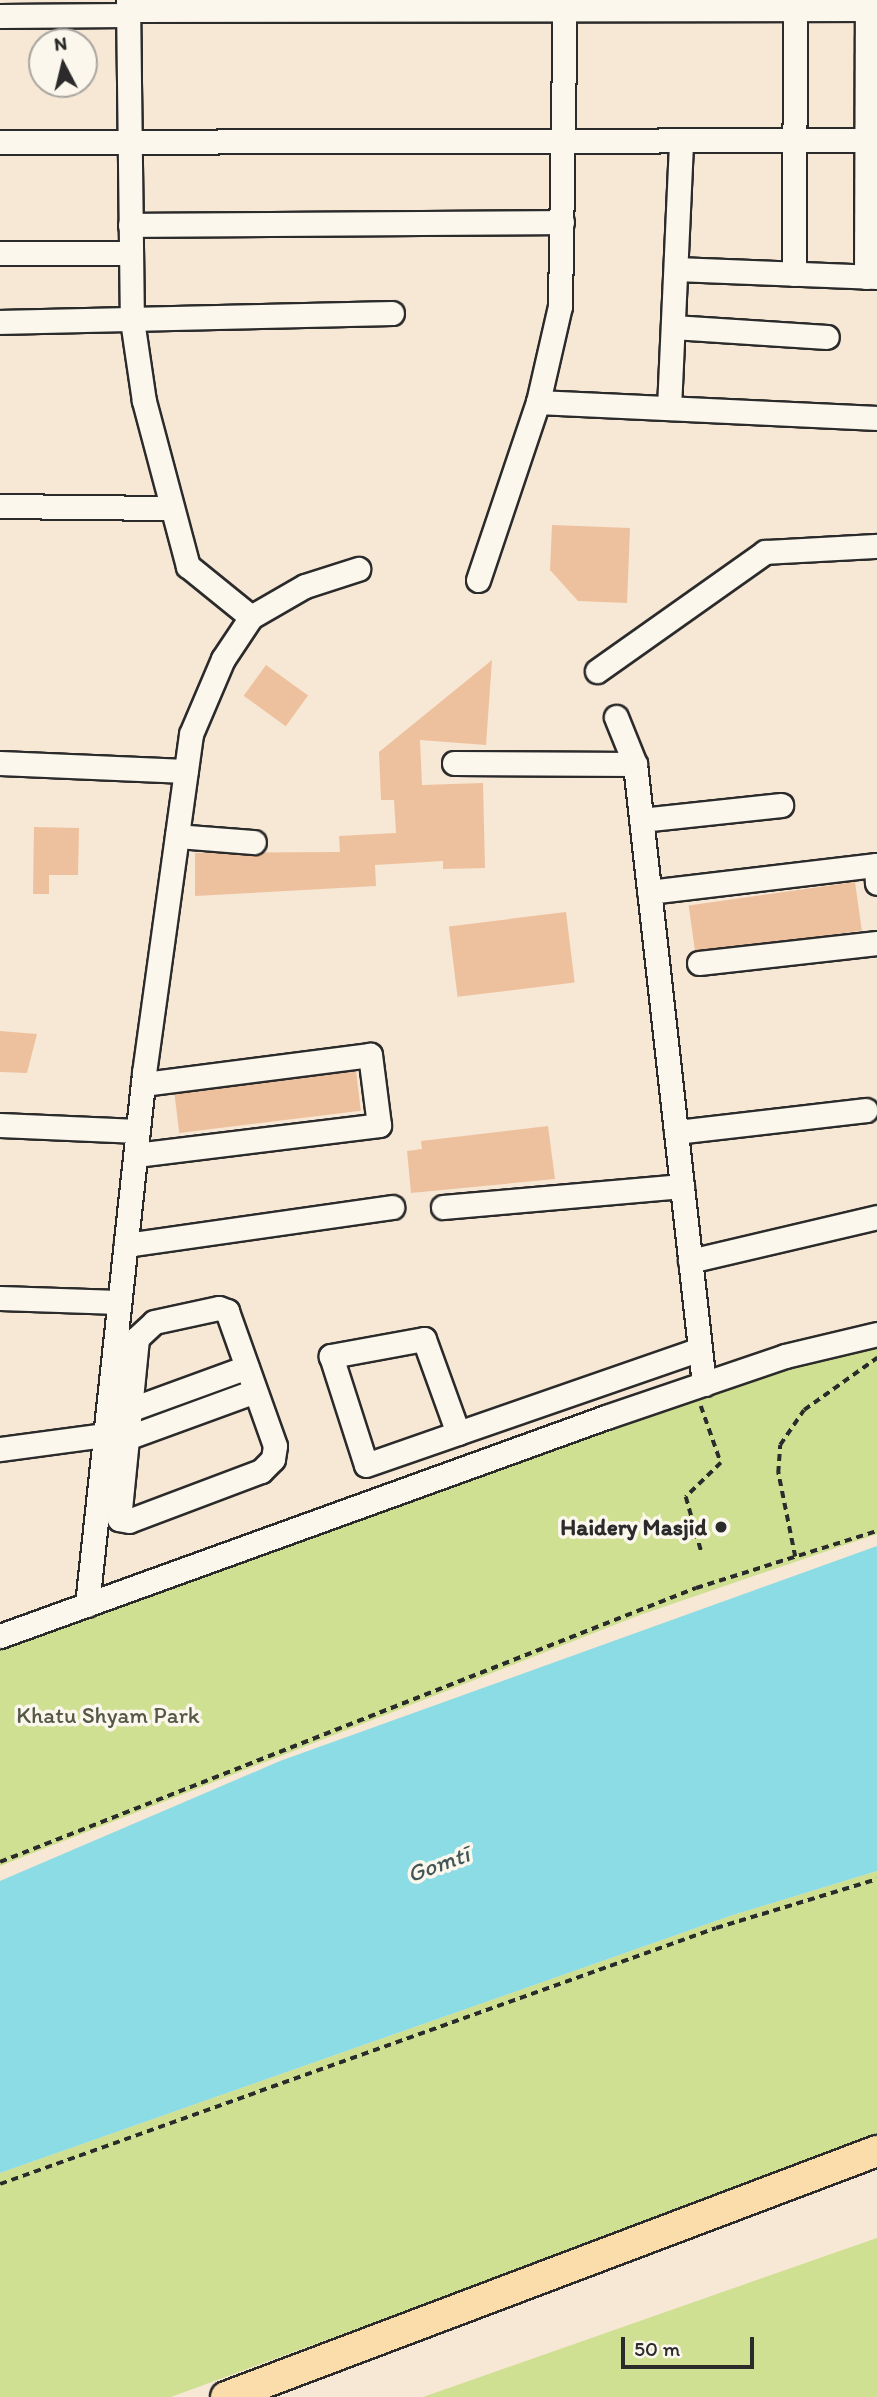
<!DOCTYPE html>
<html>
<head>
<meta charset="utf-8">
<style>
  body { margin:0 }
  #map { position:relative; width:877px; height:2397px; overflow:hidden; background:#f7e7d5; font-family:Itim,sans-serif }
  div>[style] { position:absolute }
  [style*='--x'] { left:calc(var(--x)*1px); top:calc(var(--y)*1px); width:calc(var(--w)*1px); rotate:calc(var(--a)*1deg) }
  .green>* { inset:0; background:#d0e093 }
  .water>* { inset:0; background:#8bdce4 }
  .building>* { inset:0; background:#eec19e; transform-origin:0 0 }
  .path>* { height:3.5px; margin-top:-1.75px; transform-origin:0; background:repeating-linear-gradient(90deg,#2b2b2b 0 7px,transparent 0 12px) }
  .roads { filter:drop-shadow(2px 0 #2b2b2b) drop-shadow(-2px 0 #2b2b2b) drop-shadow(0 2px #2b2b2b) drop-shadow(0 -2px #2b2b2b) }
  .minor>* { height:23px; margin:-11.5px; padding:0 11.5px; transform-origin:11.5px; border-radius:11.5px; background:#fbf7ec }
  .major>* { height:30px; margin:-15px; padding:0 15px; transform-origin:15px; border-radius:15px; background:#fbddab }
  .dots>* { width:19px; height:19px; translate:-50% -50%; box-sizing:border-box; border:4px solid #fbf7ec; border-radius:50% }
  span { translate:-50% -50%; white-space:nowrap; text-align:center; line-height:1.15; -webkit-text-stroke:7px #fbf7ec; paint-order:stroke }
  .poi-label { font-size:23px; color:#2b2b2b; font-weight:700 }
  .right { translate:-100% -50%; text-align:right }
  .park-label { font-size:23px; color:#545845 }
  .water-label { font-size:24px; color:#435759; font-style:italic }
  .north { position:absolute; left:28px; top:28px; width:70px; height:70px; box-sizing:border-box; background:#fbf7ec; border:2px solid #a8a59f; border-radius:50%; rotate:353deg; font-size:19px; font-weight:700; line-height:28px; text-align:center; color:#2b2b2b }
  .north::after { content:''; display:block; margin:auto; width:24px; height:32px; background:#2b2b2b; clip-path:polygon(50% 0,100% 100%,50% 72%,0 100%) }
  .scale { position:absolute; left:621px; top:2337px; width:133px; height:32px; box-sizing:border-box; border:4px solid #2b2b2b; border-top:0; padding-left:9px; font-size:21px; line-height:24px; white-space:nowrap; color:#2b2b2b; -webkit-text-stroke:5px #fbf7ec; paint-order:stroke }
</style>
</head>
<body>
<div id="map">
  <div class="green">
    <i style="clip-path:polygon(877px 1342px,877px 1534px,640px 1615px,0 1866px,0 1644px,710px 1387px)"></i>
    <i style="clip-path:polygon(877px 1871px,877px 2138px,171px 2397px,0 2397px,0 2173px,730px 1916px)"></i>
    <i style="clip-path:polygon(877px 2238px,877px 2397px,423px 2397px,811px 2261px)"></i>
  </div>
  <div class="water">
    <i style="clip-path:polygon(877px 1546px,877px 1871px,730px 1916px,0 2173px,0 1881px,280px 1761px)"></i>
  </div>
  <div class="building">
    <i style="clip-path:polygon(552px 525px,630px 528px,627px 603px,578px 601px,550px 570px)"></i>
    <i style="clip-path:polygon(492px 660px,486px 745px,420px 740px,422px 785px,483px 783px,485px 868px,443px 869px,443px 861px,375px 865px,376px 886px,195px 896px,195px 853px,340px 852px,339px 836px,396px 833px,394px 800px,381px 800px,379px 752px)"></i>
    <i style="left:266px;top:665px;width:52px;height:38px;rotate:36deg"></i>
    <i style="clip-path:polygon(34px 827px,79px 828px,78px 875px,49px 875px,49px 894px,33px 894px)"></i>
    <i style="left:855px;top:882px;width:49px;height:168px;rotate:82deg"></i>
    <i style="left:566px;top:912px;width:71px;height:118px;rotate:83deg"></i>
    <i style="clip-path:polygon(0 1031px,37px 1034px,27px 1073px,0 1072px)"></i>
    <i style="left:356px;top:1071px;width:40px;height:183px;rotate:83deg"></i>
    <i style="clip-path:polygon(548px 1126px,555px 1179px,411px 1193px,407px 1151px,422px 1149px,421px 1141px)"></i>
  </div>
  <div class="path">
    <i style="--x:701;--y:1406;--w:60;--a:70.7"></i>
    <i style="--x:721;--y:1463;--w:49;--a:135.8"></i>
    <i style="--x:686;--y:1497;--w:59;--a:74.3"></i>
    <i style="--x:795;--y:1557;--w:86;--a:-101.4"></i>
    <i style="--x:778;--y:1473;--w:28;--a:-86"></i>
    <i style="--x:780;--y:1445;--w:42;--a:-55.6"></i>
    <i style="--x:804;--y:1410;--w:90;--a:-35.5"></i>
    <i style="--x:0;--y:1862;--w:748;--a:-21.49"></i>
    <i style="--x:696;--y:1588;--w:190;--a:-17.5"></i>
    <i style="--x:0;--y:2184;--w:760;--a:-19.67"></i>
    <i style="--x:716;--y:1928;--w:168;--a:-16.9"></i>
  </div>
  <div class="roads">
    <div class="minor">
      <i style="--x:128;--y:0;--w:320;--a:89.3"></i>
      <i style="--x:132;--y:320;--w:82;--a:81.6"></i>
      <i style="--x:144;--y:401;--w:171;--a:75.1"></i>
      <i style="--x:188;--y:566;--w:81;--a:39"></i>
      <i style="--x:128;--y:10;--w:749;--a:-0.08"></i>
      <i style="--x:0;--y:16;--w:128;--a:-0.4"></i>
      <i style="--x:0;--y:142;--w:877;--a:-0.13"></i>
      <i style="--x:130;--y:225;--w:432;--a:-0.4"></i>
      <i style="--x:0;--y:253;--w:131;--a:0"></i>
      <i style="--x:676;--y:269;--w:201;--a:2.3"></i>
      <i style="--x:794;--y:274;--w:274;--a:-89.8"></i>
      <i style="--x:866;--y:277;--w:268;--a:-89.8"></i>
      <i style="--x:0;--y:322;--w:392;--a:-1.3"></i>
      <i style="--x:673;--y:327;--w:154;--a:3.7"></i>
      <i style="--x:538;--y:402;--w:339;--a:2.7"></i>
      <i style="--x:669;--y:408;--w:268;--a:-87.4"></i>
      <i style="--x:0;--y:506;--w:171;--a:0.7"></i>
      <i style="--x:478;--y:580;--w:188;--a:-71.4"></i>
      <i style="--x:538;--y:402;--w:98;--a:-77.1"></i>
      <i style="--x:560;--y:306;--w:306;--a:-89.1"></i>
      <i style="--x:597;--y:671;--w:206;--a:-35.3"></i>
      <i style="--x:765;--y:552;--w:112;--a:-3.1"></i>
      <i style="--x:616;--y:717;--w:51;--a:68"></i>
      <i style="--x:635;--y:764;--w:624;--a:83.65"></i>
      <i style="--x:0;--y:763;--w:186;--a:2.5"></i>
      <i style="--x:454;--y:763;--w:181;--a:0.3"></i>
      <i style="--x:641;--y:820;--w:141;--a:-6.1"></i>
      <i style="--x:177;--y:836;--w:77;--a:4.5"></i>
      <i style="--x:649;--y:892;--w:229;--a:-6.8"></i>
      <i style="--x:876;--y:865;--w:18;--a:87"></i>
      <i style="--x:699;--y:963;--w:179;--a:-6.4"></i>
      <i style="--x:0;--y:1125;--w:138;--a:2.5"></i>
      <i style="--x:676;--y:1132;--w:191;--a:-6.6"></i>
      <i style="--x:136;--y:1155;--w:245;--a:-7"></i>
      <i style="--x:379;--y:1125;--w:71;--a:-97.3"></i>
      <i style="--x:370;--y:1055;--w:229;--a:172.7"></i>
      <i style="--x:443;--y:1207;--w:240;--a:-5"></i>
      <i style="--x:126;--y:1245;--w:269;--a:-8.1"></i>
      <i style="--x:690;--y:1261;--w:192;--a:-13.2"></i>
      <i style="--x:0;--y:1298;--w:119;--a:1.9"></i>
      <i style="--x:219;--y:1308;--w:9;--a:21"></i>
      <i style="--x:227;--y:1311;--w:143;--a:70.4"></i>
      <i style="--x:275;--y:1446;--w:13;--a:99"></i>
      <i style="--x:273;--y:1459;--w:17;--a:135"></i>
      <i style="--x:261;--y:1471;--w:141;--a:159.3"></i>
      <i style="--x:129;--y:1521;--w:10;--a:-169"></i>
      <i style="--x:119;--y:1519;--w:182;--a:-84.3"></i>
      <i style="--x:137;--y:1338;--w:23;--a:-43"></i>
      <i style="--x:154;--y:1322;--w:66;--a:-12.2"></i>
      <i style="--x:118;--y:1414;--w:137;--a:-20"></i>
      <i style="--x:458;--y:1433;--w:100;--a:-109.9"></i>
      <i style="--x:424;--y:1339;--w:95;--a:169.6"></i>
      <i style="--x:331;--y:1356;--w:114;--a:72.2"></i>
      <i style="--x:366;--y:1465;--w:97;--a:-19.2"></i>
      <i style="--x:458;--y:1433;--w:256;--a:-19.1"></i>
      <i style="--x:113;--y:1443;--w:151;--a:-20.1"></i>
      <i style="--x:0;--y:1449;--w:106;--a:-7.6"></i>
      <i style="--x:87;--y:1605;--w:535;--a:-83.88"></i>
      <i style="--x:144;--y:1073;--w:342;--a:-82.1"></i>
      <i style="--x:191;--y:734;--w:82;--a:-66.9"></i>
      <i style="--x:223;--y:659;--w:50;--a:-56.3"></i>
      <i style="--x:251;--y:617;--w:62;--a:-29.9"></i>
      <i style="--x:305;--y:586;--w:56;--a:-17.8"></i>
      <i style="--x:0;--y:1636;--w:644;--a:-19.87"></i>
      <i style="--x:606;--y:1417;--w:189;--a:-18.8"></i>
      <i style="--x:785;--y:1356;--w:95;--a:-13.4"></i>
    </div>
    <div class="major">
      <i style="--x:226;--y:2397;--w:696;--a:-20.7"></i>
    </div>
  </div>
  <div class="dots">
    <i style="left:721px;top:1527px;background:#2b2b2b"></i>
  </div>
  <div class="poi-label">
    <span class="right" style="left:707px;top:1527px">Haidery Masjid</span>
  </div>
  <div class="park-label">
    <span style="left:108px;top:1715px">Khatu Shyam Park</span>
  </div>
  <div class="water-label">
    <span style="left:438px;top:1864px;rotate:-20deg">Gomtī</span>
  </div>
  <div class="north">N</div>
  <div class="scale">50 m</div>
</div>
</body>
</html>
